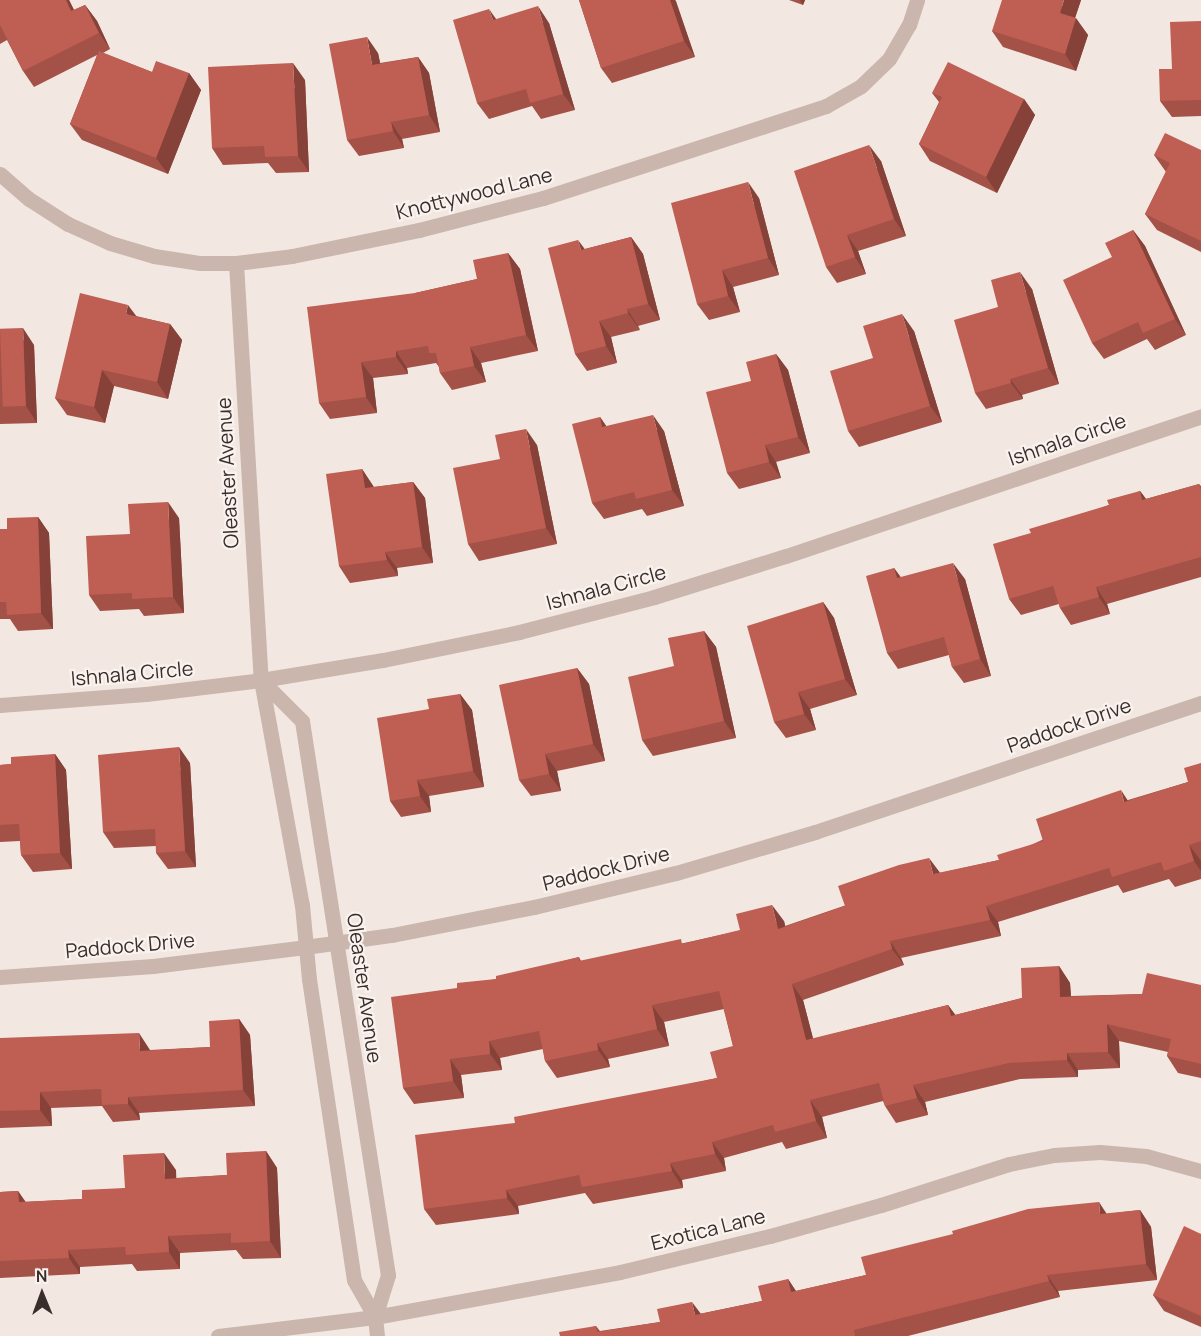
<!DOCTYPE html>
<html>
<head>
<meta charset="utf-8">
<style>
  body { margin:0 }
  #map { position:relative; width:1201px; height:1336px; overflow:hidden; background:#f2e8e1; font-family:Manrope,sans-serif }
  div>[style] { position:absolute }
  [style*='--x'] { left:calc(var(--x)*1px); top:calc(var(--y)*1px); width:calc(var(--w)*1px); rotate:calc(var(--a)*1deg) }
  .minor>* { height:15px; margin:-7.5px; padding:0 7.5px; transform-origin:7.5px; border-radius:7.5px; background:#cab6ad }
  .wall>* { inset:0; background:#a45147 }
  .shaded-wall>* { inset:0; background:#864239 }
  .building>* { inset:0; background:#bf5e52; transform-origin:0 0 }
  span { translate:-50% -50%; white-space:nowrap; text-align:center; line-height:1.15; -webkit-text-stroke:4.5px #faf2ee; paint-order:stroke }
  .street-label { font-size:20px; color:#392e2b }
  .north { position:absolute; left:12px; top:1264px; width:60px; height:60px; -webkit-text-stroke:4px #faf2ee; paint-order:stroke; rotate:359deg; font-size:16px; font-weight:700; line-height:24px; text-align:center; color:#392e2b }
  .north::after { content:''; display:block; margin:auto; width:21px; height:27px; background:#392e2b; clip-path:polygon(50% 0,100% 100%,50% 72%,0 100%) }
</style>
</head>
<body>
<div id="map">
  <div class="minor">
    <i style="--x:0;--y:174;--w:38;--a:41"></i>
    <i style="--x:29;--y:199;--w:46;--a:32.7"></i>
    <i style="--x:68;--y:224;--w:46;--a:24.3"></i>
    <i style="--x:110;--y:243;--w:46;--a:16.5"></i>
    <i style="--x:154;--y:256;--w:47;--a:8.7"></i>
    <i style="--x:200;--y:263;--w:36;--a:0"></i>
    <i style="--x:236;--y:263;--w:56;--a:-7.1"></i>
    <i style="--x:292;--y:256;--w:130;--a:-11.6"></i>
    <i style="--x:419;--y:230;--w:128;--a:-14.5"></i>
    <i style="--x:543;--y:198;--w:298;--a:-18"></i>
    <i style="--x:826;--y:106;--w:40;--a:-29.7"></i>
    <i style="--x:861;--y:86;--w:39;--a:-44"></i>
    <i style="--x:889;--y:59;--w:39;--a:-60"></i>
    <i style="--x:909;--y:25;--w:26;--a:-72"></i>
    <i style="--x:236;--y:263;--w:418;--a:86.6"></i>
    <i style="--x:261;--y:680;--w:229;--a:79.7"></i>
    <i style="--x:302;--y:905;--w:74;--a:84.6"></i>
    <i style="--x:309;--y:979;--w:304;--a:81.5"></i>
    <i style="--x:354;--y:1280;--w:43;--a:60.4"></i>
    <i style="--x:375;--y:1317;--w:19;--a:84"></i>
    <i style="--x:261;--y:680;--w:58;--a:45"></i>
    <i style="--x:302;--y:721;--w:561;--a:81.18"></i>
    <i style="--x:388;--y:1275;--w:44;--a:107.2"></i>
    <i style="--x:0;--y:705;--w:146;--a:-4.3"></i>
    <i style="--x:146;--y:694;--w:116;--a:-6.9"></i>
    <i style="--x:261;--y:680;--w:124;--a:-9.3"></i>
    <i style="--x:383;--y:660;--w:139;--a:-11.6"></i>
    <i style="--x:519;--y:632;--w:139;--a:-14.5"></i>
    <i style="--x:654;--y:597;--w:138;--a:-17.3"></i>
    <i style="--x:786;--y:556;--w:438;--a:-18.6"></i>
    <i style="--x:0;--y:977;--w:153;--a:-4.1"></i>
    <i style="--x:153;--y:966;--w:153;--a:-7.1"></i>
    <i style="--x:305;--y:947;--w:88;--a:-7.9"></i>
    <i style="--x:392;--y:935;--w:145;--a:-11.2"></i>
    <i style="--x:534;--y:907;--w:146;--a:-13.5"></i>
    <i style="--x:676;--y:873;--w:145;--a:-16.4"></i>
    <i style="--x:815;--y:832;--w:407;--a:-18.5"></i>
    <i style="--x:218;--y:1336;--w:158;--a:-6.9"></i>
    <i style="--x:375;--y:1317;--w:249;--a:-10.4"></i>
    <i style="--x:620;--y:1272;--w:154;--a:-13.5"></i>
    <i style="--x:770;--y:1236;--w:115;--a:-15.6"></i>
    <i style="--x:881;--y:1205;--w:134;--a:-17.8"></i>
    <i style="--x:1009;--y:1164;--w:46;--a:-11.3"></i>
    <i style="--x:1054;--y:1155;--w:46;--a:-3.7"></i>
    <i style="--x:1100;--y:1152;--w:46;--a:5"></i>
    <i style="--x:1146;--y:1156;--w:57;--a:15.3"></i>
  </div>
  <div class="wall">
    <i style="clip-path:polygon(0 0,69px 0,74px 10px,85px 5px,97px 21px,110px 49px,103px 53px,152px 72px,189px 73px,201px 90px,168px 174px,82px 140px,70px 124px,97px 55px,34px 87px,23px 71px,7px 40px,0 44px)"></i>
    <i style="clip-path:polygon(579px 0,675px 0,695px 57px,612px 83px,601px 68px)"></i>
    <i style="clip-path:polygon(789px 0,805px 0,803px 5px)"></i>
    <i style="clip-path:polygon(1081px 0,1075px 18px,1088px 35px,1076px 71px,1003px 47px,992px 31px)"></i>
    <i style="clip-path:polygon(496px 19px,549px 23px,575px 110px,541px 119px,532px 106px,489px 119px,477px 103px)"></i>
    <i style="clip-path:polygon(1201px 21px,1201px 116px,1172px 117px,1160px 101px,1172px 69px)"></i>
    <i style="clip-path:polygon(378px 53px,380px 63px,418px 57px,429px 73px,440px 132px,402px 139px,404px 148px,359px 156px,347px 140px)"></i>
    <i style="clip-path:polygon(305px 80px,309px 172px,276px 173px,268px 163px,223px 165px,212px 148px)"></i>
    <i style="clip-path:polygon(932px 93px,1024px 99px,1035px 115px,997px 193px,930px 161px,919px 144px,939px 102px)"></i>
    <i style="clip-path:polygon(1201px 150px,1201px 252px,1157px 230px,1145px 214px,1166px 172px,1154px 155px)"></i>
    <i style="clip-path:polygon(881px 161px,906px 236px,858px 251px,866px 274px,837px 283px,826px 267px)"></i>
    <i style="clip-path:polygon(759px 198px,779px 275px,733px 287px,740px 312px,709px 320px,697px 304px)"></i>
    <i style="clip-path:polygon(1133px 230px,1145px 246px,1186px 335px,1155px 350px,1147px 339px,1104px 359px,1092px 343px,1112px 257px)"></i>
    <i style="clip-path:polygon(631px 237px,643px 254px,660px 320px,638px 326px,640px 330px,611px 337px,617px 363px,587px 371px,575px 354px,585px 249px)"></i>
    <i style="clip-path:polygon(508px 253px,520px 269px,538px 351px,481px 363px,486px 382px,452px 390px,440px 373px,439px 367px,436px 363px,407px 368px,408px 374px,373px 378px,377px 413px,330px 419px,319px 403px,415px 293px,477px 279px)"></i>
    <i style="clip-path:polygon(1032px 289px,1059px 384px,1022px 395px,1023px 399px,986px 409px,975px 393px,998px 307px)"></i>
    <i style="clip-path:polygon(136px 316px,170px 324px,182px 340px,168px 399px,114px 386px,105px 423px,67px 415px,55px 398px)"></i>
    <i style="clip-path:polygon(0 329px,34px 345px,37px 423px,0 424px)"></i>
    <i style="clip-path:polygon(914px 331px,942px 422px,859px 447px,848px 431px)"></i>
    <i style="clip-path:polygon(776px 354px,788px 370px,810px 453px,776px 462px,781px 478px,739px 489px,727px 473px,751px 381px)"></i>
    <i style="clip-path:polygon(600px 417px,606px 426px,664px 431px,684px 506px,647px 516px,642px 509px,604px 519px,592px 503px)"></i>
    <i style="clip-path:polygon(537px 445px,557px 544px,479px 561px,468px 544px,500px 459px)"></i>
    <i style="clip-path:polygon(362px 469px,374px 487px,413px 482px,425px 498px,433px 563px,397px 568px,398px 576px,350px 583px,339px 566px)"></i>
    <i style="clip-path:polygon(1199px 484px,1201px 486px,1201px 577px,1107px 604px,1110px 614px,1071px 625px,1060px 608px,1059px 604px,1021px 615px,1009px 599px,1031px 533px,1109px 505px,1140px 491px,1146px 499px)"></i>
    <i style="clip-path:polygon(38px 517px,49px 533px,53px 629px,18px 631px,10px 619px,0 619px,0 529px,7px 529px)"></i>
    <i style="clip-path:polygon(179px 518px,184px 613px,144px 616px,139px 609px,100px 611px,89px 595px,130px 534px)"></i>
    <i style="clip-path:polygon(894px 568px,900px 577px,965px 579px,991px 676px,964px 683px,952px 667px,949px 655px,898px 669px,887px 653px)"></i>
    <i style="clip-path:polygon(823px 602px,834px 618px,857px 695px,810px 709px,816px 730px,786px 738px,774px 722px)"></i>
    <i style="clip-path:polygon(704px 631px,716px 647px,736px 738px,653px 756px,642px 740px,674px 666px)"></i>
    <i style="clip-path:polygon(577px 668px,589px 684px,605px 761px,557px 771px,561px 791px,531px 796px,519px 780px)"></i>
    <i style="clip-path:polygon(460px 694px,472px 710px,484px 787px,429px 796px,431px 812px,401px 817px,390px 801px,429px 709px)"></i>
    <i style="clip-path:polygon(55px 754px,66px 770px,72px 869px,33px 872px,21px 855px,20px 841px,0 842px,0 765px,11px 764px)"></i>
    <i style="clip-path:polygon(190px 763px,196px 867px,168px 869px,156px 853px,156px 846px,114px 848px,103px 832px)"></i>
    <i style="clip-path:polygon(1201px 763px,1201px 879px,1175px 887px,1169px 879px,1123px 893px,1118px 885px,998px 922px,1001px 936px,901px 958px,904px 965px,803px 1000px,813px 1039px,948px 1005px,955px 1015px,1022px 998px,1059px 966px,1070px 983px,1071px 996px,1142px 994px,1201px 985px,1201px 1078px,1178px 1073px,1167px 1056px,1168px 1052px,1119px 1041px,1120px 1068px,1078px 1070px,1078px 1077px,1020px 1079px,925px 1102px,928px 1115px,896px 1123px,885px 1106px,883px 1101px,822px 1117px,827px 1138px,786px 1149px,782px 1142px,724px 1158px,726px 1171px,682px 1180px,683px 1188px,593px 1204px,585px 1193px,518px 1206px,519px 1214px,436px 1225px,424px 1209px,515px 1123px,717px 1078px,733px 1046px,724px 1009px,664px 1022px,669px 1046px,608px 1059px,610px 1067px,557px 1078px,545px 1061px,543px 1049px,500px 1058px,502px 1070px,461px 1075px,464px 1098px,414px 1104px,403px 1088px,457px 988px,496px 979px,579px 957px,581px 961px,684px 943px,784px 921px,785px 926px,940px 873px,999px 860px,1128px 800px,1188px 782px)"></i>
    <i style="clip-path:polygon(239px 1019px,250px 1035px,255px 1106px,139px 1113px,140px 1120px,113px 1122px,102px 1106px,51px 1108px,52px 1126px,0 1128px,0 1038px,150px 1050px,210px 1047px)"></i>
    <i style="clip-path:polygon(266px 1151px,277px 1168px,281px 1258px,243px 1259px,236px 1250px,180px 1253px,180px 1269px,137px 1271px,132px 1264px,80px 1267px,80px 1274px,0 1278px,0 1192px,18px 1191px,25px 1202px,82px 1199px,125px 1188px,176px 1170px,176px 1178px,227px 1175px)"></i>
    <i style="clip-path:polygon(1140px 1210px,1151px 1227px,1157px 1280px,1058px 1291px,1060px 1297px,908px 1336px,560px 1336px,596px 1326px,600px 1331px,660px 1322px,762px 1301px,788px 1279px,796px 1291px,866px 1275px,1107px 1214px)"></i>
    <i style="clip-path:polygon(1201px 1234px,1201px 1327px,1164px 1311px,1153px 1295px)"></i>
  </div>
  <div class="shaded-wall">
    <i style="clip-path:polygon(66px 0,69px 0,83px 28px,71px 11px)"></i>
    <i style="clip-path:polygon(670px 0,675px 0,676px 1px,695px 57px,684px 41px)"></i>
    <i style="clip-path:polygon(800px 0,805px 0,803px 5px)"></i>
    <i style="clip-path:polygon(1064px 0,1081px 0,1071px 30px,1060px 13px)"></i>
    <i style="clip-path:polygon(85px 5px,97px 21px,110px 49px,99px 33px)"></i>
    <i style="clip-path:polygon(538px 6px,549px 23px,575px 110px,563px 94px)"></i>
    <i style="clip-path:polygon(489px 9px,501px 26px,493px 20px)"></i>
    <i style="clip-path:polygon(1076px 18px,1088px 35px,1076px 71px,1065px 54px)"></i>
    <i style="clip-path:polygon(367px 37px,378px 53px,384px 81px,372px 65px)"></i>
    <i style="clip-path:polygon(418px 57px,429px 73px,440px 132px,429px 115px)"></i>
    <i style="clip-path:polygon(293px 63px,305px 80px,309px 172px,298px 156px)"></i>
    <i style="clip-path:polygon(189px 73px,201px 90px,168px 174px,156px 158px)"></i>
    <i style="clip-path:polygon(1024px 99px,1035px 115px,997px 193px,986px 177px)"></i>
    <i style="clip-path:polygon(391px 122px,402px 139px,404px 148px,393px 131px)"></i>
    <i style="clip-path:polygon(869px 145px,881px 161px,906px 236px,894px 219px)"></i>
    <i style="clip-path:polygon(748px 182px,759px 198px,779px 275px,768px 258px)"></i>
    <i style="clip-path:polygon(1133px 230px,1145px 246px,1186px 335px,1175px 319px)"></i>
    <i style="clip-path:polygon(847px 235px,858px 251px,866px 274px,855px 257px)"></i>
    <i style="clip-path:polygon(631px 237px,643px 254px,660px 320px,648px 304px)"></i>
    <i style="clip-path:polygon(578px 240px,590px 256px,581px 250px)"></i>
    <i style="clip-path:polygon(508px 253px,520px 269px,538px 351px,526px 335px)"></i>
    <i style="clip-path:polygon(722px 270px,733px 287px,740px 312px,728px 296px)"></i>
    <i style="clip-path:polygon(1020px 272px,1032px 289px,1059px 384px,1048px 368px)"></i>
    <i style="clip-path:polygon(128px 305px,140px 321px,126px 314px)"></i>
    <i style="clip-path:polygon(627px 309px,638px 326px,640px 330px,628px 313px)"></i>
    <i style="clip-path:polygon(902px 314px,914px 331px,942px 422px,930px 406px)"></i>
    <i style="clip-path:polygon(599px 321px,611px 337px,617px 363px,606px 346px)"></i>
    <i style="clip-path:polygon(170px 324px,182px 340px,168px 399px,157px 382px)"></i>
    <i style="clip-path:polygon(23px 328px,34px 345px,37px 423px,26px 406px)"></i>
    <i style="clip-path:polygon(470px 347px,481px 363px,486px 382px,474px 366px)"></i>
    <i style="clip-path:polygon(396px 351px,407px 368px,408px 374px,396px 357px)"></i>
    <i style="clip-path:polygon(776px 354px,788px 370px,810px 453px,798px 437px)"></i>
    <i style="clip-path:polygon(361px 362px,373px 378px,377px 413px,366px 397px)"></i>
    <i style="clip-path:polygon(102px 370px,114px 386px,105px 423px,94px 407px)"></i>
    <i style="clip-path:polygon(1010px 379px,1022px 395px,1023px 399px,1011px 383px)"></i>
    <i style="clip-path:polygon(653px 415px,664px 431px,684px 506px,672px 490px)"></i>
    <i style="clip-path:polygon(600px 417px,611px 433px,602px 427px)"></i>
    <i style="clip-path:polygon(526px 429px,537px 445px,557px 544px,546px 528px)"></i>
    <i style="clip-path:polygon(765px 445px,776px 462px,781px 478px,769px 462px)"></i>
    <i style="clip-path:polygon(362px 469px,373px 486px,376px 505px,365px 488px)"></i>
    <i style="clip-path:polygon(413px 482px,425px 498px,433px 563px,422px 547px)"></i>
    <i style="clip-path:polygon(1140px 491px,1152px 507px,1142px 500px)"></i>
    <i style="clip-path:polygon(168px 502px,179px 518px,184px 613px,173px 597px)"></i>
    <i style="clip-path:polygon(38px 517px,49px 533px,53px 629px,41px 613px)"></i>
    <i style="clip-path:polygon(385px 552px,397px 568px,398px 576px,387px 560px)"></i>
    <i style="clip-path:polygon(953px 563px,965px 579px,991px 676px,980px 659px)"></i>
    <i style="clip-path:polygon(894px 568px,906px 584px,897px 578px)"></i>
    <i style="clip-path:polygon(1096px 587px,1107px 604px,1110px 614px,1099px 597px)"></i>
    <i style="clip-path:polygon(823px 602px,834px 618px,857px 695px,845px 679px)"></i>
    <i style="clip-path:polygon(704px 631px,716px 647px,736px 738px,724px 721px)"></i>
    <i style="clip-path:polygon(577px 668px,589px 684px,605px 761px,593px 744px)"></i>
    <i style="clip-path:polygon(798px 692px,810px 709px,816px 730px,804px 714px)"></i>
    <i style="clip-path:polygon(460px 694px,472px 710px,484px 787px,473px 771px)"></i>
    <i style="clip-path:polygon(179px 747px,190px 763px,196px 867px,185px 851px)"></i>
    <i style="clip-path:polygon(55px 754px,66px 770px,72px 869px,60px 853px)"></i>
    <i style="clip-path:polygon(545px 754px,557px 771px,561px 791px,549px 774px)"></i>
    <i style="clip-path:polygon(417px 780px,429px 796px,431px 812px,420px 796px)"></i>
    <i style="clip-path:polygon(1121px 790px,1132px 807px,1124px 802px)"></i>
    <i style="clip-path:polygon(1189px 845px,1201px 861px,1201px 871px,1194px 861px)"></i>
    <i style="clip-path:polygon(929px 858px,941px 874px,933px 874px)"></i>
    <i style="clip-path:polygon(772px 905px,784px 921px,790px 945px,778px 929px)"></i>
    <i style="clip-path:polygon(986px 906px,998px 922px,1001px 936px,990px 920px)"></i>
    <i style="clip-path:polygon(890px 941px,901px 958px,904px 965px,892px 949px)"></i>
    <i style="clip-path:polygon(1059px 966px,1070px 983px,1072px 1013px,1060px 997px)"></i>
    <i style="clip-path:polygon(792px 984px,803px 1000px,818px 1057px,806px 1040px)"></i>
    <i style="clip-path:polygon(652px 1005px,664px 1022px,669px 1046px,657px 1029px)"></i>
    <i style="clip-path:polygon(948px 1005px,960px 1021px,951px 1016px)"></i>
    <i style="clip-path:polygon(239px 1019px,250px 1035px,255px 1106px,243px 1090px)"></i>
    <i style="clip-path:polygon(1107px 1024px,1119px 1041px,1120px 1068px,1108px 1052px)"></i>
    <i style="clip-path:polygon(139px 1033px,150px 1050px,151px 1067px,140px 1051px)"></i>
    <i style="clip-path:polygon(489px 1041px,500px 1058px,502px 1070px,490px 1054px)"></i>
    <i style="clip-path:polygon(597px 1043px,608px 1059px,610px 1067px,598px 1050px)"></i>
    <i style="clip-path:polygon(1067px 1053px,1078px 1070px,1078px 1077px,1067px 1060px)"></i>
    <i style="clip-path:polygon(450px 1059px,461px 1075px,464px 1098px,453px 1081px)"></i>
    <i style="clip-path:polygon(913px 1085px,925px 1102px,928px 1115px,917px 1098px)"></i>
    <i style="clip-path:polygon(40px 1092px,51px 1108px,52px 1126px,40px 1110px)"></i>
    <i style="clip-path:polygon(128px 1097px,139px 1113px,140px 1120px,128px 1104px)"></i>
    <i style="clip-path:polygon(810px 1100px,822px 1117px,827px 1138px,816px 1121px)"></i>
    <i style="clip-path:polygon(712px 1142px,724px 1158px,726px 1171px,715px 1154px)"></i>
    <i style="clip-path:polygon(266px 1151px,277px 1168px,281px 1258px,270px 1241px)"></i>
    <i style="clip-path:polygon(164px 1153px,176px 1170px,177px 1195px,165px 1179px)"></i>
    <i style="clip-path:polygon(670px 1163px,682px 1180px,683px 1188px,672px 1171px)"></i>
    <i style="clip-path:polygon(506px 1190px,518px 1206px,519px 1214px,507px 1198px)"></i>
    <i style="clip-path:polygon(18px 1191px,30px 1208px,19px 1202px)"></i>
    <i style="clip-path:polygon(1099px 1202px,1110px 1219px,1100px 1214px)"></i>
    <i style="clip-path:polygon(1140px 1210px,1151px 1227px,1157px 1280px,1146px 1264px)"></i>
    <i style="clip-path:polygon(168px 1236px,180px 1253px,180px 1269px,169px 1252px)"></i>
    <i style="clip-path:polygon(68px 1250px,80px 1267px,80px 1274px,69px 1258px)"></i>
    <i style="clip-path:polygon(1047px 1275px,1058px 1291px,1060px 1297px,1049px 1281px)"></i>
    <i style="clip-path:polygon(788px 1279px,799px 1296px,791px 1292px)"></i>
    <i style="clip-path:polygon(692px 1302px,704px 1318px,695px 1315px)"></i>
  </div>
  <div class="building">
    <i style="clip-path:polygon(0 0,66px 0,71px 11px,85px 5px,99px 33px,23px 71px,0 25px)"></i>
    <i style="clip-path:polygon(579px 0,670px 0,684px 41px,601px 68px)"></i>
    <i style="clip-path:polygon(1002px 0,1064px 0,1060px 13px,1076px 18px,1065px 54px,992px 31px)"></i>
    <i style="clip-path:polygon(538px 6px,563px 94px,530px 103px,526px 89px,477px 103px,453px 20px,489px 9px,493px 20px)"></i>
    <i style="clip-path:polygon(1201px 21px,1201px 100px,1160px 101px,1159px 69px,1172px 69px,1170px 22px)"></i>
    <i style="clip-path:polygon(367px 37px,372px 65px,418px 57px,429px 115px,391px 122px,393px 131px,347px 140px,329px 44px)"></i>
    <i style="clip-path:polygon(99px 51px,152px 72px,156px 61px,189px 73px,156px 158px,70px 124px)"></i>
    <i style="clip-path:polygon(948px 62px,1024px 99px,986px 177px,919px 144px,942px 97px,932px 93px)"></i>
    <i style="clip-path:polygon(293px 63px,298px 156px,265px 157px,264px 146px,212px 148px,208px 67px)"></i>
    <i style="clip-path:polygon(1165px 133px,1201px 150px,1201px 241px,1145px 214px,1170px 163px,1154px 155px)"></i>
    <i style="clip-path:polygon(869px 145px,894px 219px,847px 235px,855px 257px,826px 267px,794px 171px)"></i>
    <i style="clip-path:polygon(748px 182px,768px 258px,722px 270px,728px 296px,697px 304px,671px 203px)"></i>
    <i style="clip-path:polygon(1133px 230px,1175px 319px,1143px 333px,1138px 322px,1092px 343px,1063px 280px,1112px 257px,1105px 243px)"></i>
    <i style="clip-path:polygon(631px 237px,648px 304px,627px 309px,628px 313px,599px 321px,606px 346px,575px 354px,548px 248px,578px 240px,581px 250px)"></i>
    <i style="clip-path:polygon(508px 253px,526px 335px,470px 347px,474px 366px,440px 373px,436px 353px,429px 353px,428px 346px,396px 351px,396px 357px,361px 362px,366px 397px,319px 403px,307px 307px,415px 293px,477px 279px,473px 260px)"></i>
    <i style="clip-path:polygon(1020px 272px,1048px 368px,1010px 379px,1011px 383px,975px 393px,954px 320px,998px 307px,991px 280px)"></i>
    <i style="clip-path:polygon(80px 293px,128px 305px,126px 314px,170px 324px,157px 382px,102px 370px,94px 407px,55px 398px)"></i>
    <i style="clip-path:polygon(902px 314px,930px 406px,848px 431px,830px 371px,873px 358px,863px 326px)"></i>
    <i style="left:23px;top:328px;width:78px;height:23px;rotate:88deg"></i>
    <i style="clip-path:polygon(776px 354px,798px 437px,765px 445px,769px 462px,727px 473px,706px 392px,751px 381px,746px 362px)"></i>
    <i style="clip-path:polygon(653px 415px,672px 490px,636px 499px,634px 492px,592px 503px,572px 424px,600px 417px,602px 427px)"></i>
    <i style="clip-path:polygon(526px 429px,546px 528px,468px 544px,453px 468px,500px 459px,495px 435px)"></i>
    <i style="clip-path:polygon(362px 469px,365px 488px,413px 482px,422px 547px,385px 552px,387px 560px,339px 566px,326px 474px)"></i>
    <i style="clip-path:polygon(1199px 484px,1201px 490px,1201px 557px,1096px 587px,1099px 597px,1060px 608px,1053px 586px,1009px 599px,993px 544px,1031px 533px,1029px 529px,1109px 505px,1107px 500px,1140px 491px,1142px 500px)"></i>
    <i style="clip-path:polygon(168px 502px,173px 597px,132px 599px,132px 593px,89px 595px,86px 536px,130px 534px,128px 504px)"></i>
    <i style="clip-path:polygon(38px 517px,41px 613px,7px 615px,6px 602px,0 602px,0 529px,7px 529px,7px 518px)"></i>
    <i style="clip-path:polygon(953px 563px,980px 659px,952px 667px,944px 637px,887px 653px,866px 576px,894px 568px,897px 578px)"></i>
    <i style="clip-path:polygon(823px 602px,845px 679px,798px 692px,804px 714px,774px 722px,747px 626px)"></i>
    <i style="clip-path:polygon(704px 631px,724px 721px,642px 740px,628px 677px,674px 666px,668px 638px)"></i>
    <i style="clip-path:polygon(577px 668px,593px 744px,545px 754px,549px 774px,519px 780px,499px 685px)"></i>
    <i style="clip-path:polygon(460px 694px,473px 771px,417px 780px,420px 796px,390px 801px,377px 718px,429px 709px,427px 699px)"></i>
    <i style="clip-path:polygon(179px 747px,185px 851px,156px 853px,155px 829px,103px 832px,98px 755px)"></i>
    <i style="clip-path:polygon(55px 754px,60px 853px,21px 855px,19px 824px,0 825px,0 765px,11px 764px,11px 757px)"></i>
    <i style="clip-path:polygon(1201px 763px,1201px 841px,1189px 845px,1194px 861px,1164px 871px,1161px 862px,1112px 877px,1109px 868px,986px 906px,990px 920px,890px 941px,892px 949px,792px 984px,806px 1040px,948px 1005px,951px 1016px,1022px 998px,1021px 968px,1059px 966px,1060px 997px,1142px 994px,1147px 973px,1201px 985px,1201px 1064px,1167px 1056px,1171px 1039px,1107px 1024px,1108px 1052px,1067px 1053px,1067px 1060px,1009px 1063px,913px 1085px,917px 1098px,885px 1106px,879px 1083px,810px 1100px,816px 1121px,775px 1132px,773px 1125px,712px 1142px,715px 1154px,670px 1163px,672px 1171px,582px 1187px,579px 1175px,506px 1190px,507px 1198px,424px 1209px,415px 1135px,515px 1123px,514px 1117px,717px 1078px,710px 1052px,733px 1046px,719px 991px,652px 1005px,657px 1029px,597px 1043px,598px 1050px,545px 1061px,539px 1031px,489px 1041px,490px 1054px,450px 1059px,453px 1081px,403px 1088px,391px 997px,457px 988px,457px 983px,496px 979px,496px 976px,579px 957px,579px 961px,681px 939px,682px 944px,740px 930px,736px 914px,772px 905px,778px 929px,845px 906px,838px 886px,899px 865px,929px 858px,933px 874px,999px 860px,997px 855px,1043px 841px,1036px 819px,1121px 790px,1124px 802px,1188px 782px,1184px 768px)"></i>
    <i style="clip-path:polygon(239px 1019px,243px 1090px,128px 1097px,128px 1104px,102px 1105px,101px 1089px,40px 1092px,40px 1110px,0 1111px,0 1038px,139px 1033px,140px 1051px,210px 1047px,209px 1021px)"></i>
    <i style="clip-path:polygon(266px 1151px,270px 1241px,231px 1243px,231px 1233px,168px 1236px,169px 1252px,126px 1255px,125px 1247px,68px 1250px,69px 1258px,0 1261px,0 1192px,18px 1191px,19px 1202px,82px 1199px,82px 1190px,125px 1188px,123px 1155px,164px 1153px,165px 1179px,227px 1175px,226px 1153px)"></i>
    <i style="clip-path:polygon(1099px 1202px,1100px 1214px,1140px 1210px,1146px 1264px,1047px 1275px,1049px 1281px,854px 1330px,855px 1336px,560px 1336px,559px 1332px,596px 1326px,597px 1332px,660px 1322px,657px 1309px,692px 1302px,695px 1315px,762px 1301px,758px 1286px,788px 1279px,791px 1292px,866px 1275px,861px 1257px,953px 1234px,952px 1231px,1028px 1209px)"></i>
    <i style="clip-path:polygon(1184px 1226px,1201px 1234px,1201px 1316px,1153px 1295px)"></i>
  </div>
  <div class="street-label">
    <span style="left:474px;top:193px;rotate:-14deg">Knottywood Lane</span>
    <span style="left:1067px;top:439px;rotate:-19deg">Ishnala Circle</span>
    <span style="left:227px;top:473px;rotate:-93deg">Oleaster Avenue</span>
    <span style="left:606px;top:587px;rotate:-15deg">Ishnala Circle</span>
    <span style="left:132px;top:673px;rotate:-5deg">Ishnala Circle</span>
    <span style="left:1069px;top:725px;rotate:-19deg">Paddock Drive</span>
    <span style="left:606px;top:868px;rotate:-14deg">Paddock Drive</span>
    <span style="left:130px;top:945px;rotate:-5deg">Paddock Drive</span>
    <span style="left:365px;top:988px;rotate:82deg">Oleaster Avenue</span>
    <span style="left:708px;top:1229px;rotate:-14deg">Exotica Lane</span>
  </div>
  <div class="north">N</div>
</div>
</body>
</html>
